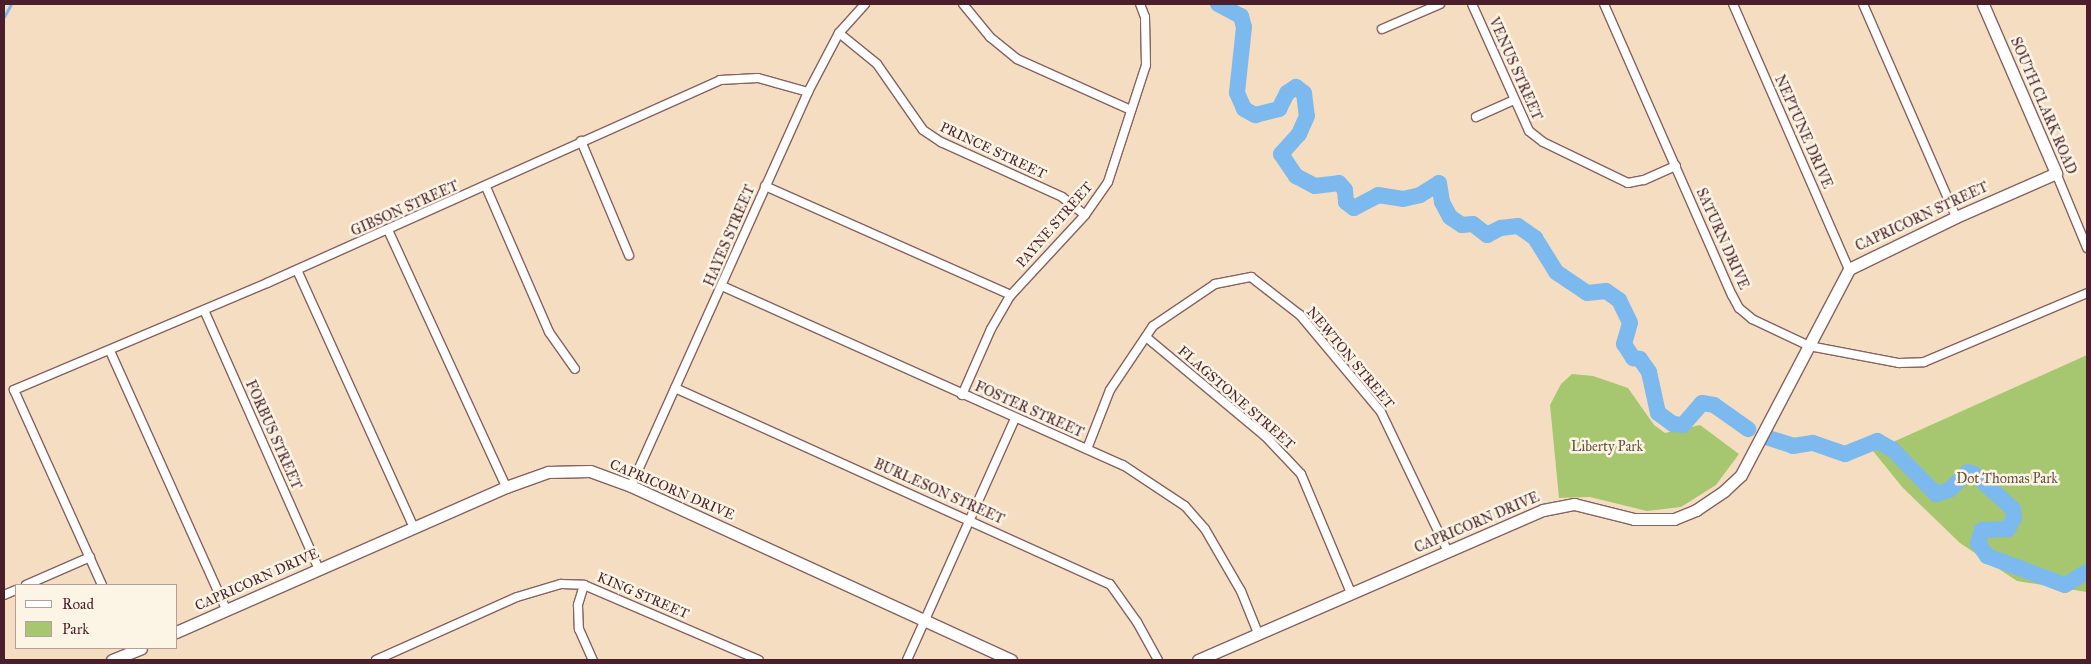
<!DOCTYPE html>
<html>
<head>
<meta charset="utf-8">
<style>
  body { margin:0 }
  #map { position:relative; width:2091px; height:664px; overflow:hidden; background:#f5ddc1; font-family:"IM FELL Great Primer",serif }
  div>[style] { position:absolute }
  [style*='--x'] { left:calc(var(--x)*1px); top:calc(var(--y)*1px); width:calc(var(--w)*1px); rotate:calc(var(--a)*1deg) }
  .green>* { inset:0; background:#a6c76f }
  .stream>* { height:2.5px; margin:-1.25px; padding:0 1.25px; transform-origin:1.25px; border-radius:1.25px; background:#7cb9ef }
  .river>* { height:16px; margin:-8px; padding:0 8px; transform-origin:8px; border-radius:8px; background:#7cb9ef }
  .roads { filter:drop-shadow(1px 0 #866260) drop-shadow(-1px 0 #866260) drop-shadow(0 1px #866260) drop-shadow(0 -1px #866260) }
  .street>* { height:8px; margin:-4px; padding:0 4px; transform-origin:4px; border-radius:4px; background:#fff }
  .secondary>* { height:11px; margin:-5.5px; padding:0 5.5px; transform-origin:5.5px; border-radius:5.5px; background:#fff }
  span { translate:-50% -50%; white-space:nowrap; text-align:center; line-height:1.15; -webkit-text-stroke:5px #fcf5e5; paint-order:stroke }
  .street-label { font-size:14px; color:#4a1f2b }
  .park-label { font-size:14px; color:#66513f }
  .frame { position:absolute; inset:0; border:5px solid #4a1f2b; pointer-events:none }
  .legend { position:absolute; left:15px; top:584px; width:162px; height:65px; box-sizing:border-box; background:#fcf5e5; border:1px solid #b59f9b; margin:0; padding:6px 9px; list-style:none; font-size:15px; color:#4a1f2b }
  .legend li { display:flex; align-items:center; gap:10px; height:25px }
  .legend b { width:25px; border:1px solid #b59f9b }
</style>
</head>
<body>
<div id="map">
  <div class="green">
    <i style="clip-path:polygon(2087px 355px,2087px 592px,2017px 581px,1960px 543px,1903px 488px,1873px 451px)"></i>
    <i style="clip-path:polygon(1572px 374px,1593px 376px,1628px 388px,1654px 425px,1665px 433px,1700px 425px,1739px 454px,1716px 485px,1681px 507px,1647px 511px,1590px 497px,1559px 498px,1550px 405px,1561px 384px)"></i>
  </div>
  <div class="stream">
    <i style="--x:4;--y:17;--w:13;--a:-61"></i>
  </div>
  <div class="river">
    <i style="--x:1218;--y:4;--w:26;--a:28"></i>
    <i style="--x:1241;--y:16;--w:11;--a:75"></i>
    <i style="--x:1244;--y:27;--w:66;--a:96.1"></i>
    <i style="--x:1237;--y:93;--w:17;--a:66"></i>
    <i style="--x:1244;--y:109;--w:13;--a:29"></i>
    <i style="--x:1255;--y:115;--w:25;--a:-14"></i>
    <i style="--x:1279;--y:109;--w:18;--a:-63"></i>
    <i style="--x:1287;--y:93;--w:11;--a:-34"></i>
    <i style="--x:1296;--y:87;--w:10;--a:37"></i>
    <i style="--x:1304;--y:93;--w:23;--a:83"></i>
    <i style="--x:1307;--y:116;--w:20;--a:114"></i>
    <i style="--x:1299;--y:134;--w:27;--a:132"></i>
    <i style="--x:1281;--y:154;--w:27;--a:56"></i>
    <i style="--x:1296;--y:176;--w:21;--a:28"></i>
    <i style="--x:1315;--y:186;--w:24;--a:-7"></i>
    <i style="--x:1339;--y:183;--w:9;--a:49"></i>
    <i style="--x:1345;--y:190;--w:12;--a:85"></i>
    <i style="--x:1346;--y:202;--w:10;--a:37"></i>
    <i style="--x:1354;--y:208;--w:27;--a:-28"></i>
    <i style="--x:1378;--y:195;--w:25;--a:9"></i>
    <i style="--x:1403;--y:199;--w:17;--a:-13"></i>
    <i style="--x:1420;--y:195;--w:22;--a:-32"></i>
    <i style="--x:1439;--y:183;--w:19;--a:81"></i>
    <i style="--x:1442;--y:202;--w:17;--a:62"></i>
    <i style="--x:1450;--y:217;--w:14;--a:34"></i>
    <i style="--x:1462;--y:225;--w:11;--a:-5"></i>
    <i style="--x:1473;--y:224;--w:18;--a:38"></i>
    <i style="--x:1487;--y:235;--w:16;--a:-27"></i>
    <i style="--x:1501;--y:228;--w:17;--a:-7"></i>
    <i style="--x:1518;--y:226;--w:21;--a:35"></i>
    <i style="--x:1535;--y:238;--w:40;--a:58"></i>
    <i style="--x:1556;--y:272;--w:37;--a:34"></i>
    <i style="--x:1587;--y:293;--w:19;--a:-6"></i>
    <i style="--x:1606;--y:291;--w:16;--a:35"></i>
    <i style="--x:1619;--y:300;--w:25;--a:64"></i>
    <i style="--x:1630;--y:323;--w:22;--a:106"></i>
    <i style="--x:1624;--y:344;--w:17;--a:57"></i>
    <i style="--x:1633;--y:358;--w:7;--a:8"></i>
    <i style="--x:1640;--y:359;--w:16;--a:55"></i>
    <i style="--x:1649;--y:372;--w:42;--a:77.6"></i>
    <i style="--x:1658;--y:413;--w:19;--a:36"></i>
    <i style="--x:1673;--y:424;--w:10;--a:6"></i>
    <i style="--x:1683;--y:425;--w:29;--a:-49"></i>
    <i style="--x:1702;--y:403;--w:12;--a:9"></i>
    <i style="--x:1714;--y:405;--w:42;--a:35.2"></i>
    <i style="--x:1769;--y:438;--w:25;--a:18"></i>
    <i style="--x:1793;--y:446;--w:20;--a:-9"></i>
    <i style="--x:1813;--y:443;--w:34;--a:19"></i>
    <i style="--x:1845;--y:454;--w:35;--a:-22"></i>
    <i style="--x:1877;--y:441;--w:18;--a:29"></i>
    <i style="--x:1893;--y:450;--w:62;--a:45.7"></i>
    <i style="--x:1936;--y:494;--w:14;--a:-17"></i>
    <i style="--x:1949;--y:490;--w:26;--a:-43"></i>
    <i style="--x:1968;--y:472;--w:6;--a:18"></i>
    <i style="--x:1974;--y:474;--w:52;--a:41.9"></i>
    <i style="--x:2013;--y:509;--w:9;--a:84"></i>
    <i style="--x:2014;--y:518;--w:13;--a:119"></i>
    <i style="--x:2008;--y:529;--w:26;--a:178"></i>
    <i style="--x:1982;--y:530;--w:14;--a:107"></i>
    <i style="--x:1978;--y:543;--w:16;--a:55"></i>
    <i style="--x:1987;--y:556;--w:83;--a:20.4"></i>
    <i style="--x:2065;--y:585;--w:26;--a:-31"></i>
  </div>
  <div class="roads">
    <div class="street">
      <i style="--x:963;--y:4;--w:43;--a:50.7"></i>
      <i style="--x:990;--y:37;--w:35;--a:39"></i>
      <i style="--x:1017;--y:59;--w:125;--a:24.1"></i>
      <i style="--x:1472;--y:4;--w:139;--a:65.8"></i>
      <i style="--x:1529;--y:131;--w:18;--a:38"></i>
      <i style="--x:1543;--y:142;--w:94;--a:25.8"></i>
      <i style="--x:1628;--y:183;--w:16;--a:-11"></i>
      <i style="--x:1644;--y:180;--w:35;--a:-24"></i>
      <i style="--x:1604;--y:4;--w:318;--a:66.3"></i>
      <i style="--x:1732;--y:295;--w:15;--a:62"></i>
      <i style="--x:1739;--y:308;--w:17;--a:40"></i>
      <i style="--x:1752;--y:319;--w:63;--a:25.3"></i>
      <i style="--x:1809;--y:346;--w:92;--a:10.7"></i>
      <i style="--x:1899;--y:363;--w:25;--a:-2"></i>
      <i style="--x:1924;--y:362;--w:177;--a:-22.9"></i>
      <i style="--x:1733;--y:4;--w:289;--a:66.4"></i>
      <i style="--x:1863;--y:4;--w:232;--a:66.4"></i>
      <i style="--x:1382;--y:29;--w:63;--a:-23.3"></i>
      <i style="--x:839;--y:33;--w:49;--a:39.2"></i>
      <i style="--x:877;--y:64;--w:80;--a:55.1"></i>
      <i style="--x:923;--y:130;--w:22;--a:34"></i>
      <i style="--x:941;--y:142;--w:133;--a:24.4"></i>
      <i style="--x:1062;--y:197;--w:29;--a:38"></i>
      <i style="--x:1476;--y:117;--w:42;--a:-24.1"></i>
      <i style="--x:581;--y:141;--w:124;--a:67.2"></i>
      <i style="--x:2056;--y:173;--w:81;--a:67.5"></i>
      <i style="--x:765;--y:186;--w:269;--a:23.9"></i>
      <i style="--x:486;--y:187;--w:158;--a:66.5"></i>
      <i style="--x:549;--y:332;--w:45;--a:54.9"></i>
      <i style="--x:388;--y:230;--w:283;--a:65.3"></i>
      <i style="--x:297;--y:270;--w:281;--a:65.6"></i>
      <i style="--x:722;--y:286;--w:439;--a:24.1"></i>
      <i style="--x:1123;--y:465;--w:74;--a:33.5"></i>
      <i style="--x:1185;--y:506;--w:30;--a:49"></i>
      <i style="--x:1205;--y:529;--w:72;--a:59.9"></i>
      <i style="--x:1241;--y:591;--w:45;--a:68"></i>
      <i style="--x:204;--y:310;--w:284;--a:66.1"></i>
      <i style="--x:1146;--y:337;--w:155;--a:39.8"></i>
      <i style="--x:1265;--y:436;--w:52;--a:46.5"></i>
      <i style="--x:1301;--y:474;--w:129;--a:67.2"></i>
      <i style="--x:110;--y:351;--w:283;--a:65.8"></i>
      <i style="--x:675;--y:388;--w:477;--a:24.3"></i>
      <i style="--x:1110;--y:584;--w:47;--a:54.6"></i>
      <i style="--x:1137;--y:622;--w:43;--a:61.1"></i>
      <i style="--x:962;--y:395;--w:72;--a:-66.3"></i>
      <i style="--x:991;--y:329;--w:39;--a:-60"></i>
      <i style="--x:1011;--y:295;--w:109;--a:-47.2"></i>
      <i style="--x:1085;--y:215;--w:40;--a:-55.1"></i>
      <i style="--x:1108;--y:182;--w:123;--a:-72"></i>
      <i style="--x:1146;--y:65;--w:48;--a:-91.2"></i>
      <i style="--x:1145;--y:17;--w:14;--a:-111"></i>
      <i style="--x:1087;--y:449;--w:63;--a:-68.7"></i>
      <i style="--x:1110;--y:390;--w:77;--a:-56.1"></i>
      <i style="--x:1153;--y:326;--w:75;--a:-34.1"></i>
      <i style="--x:1215;--y:284;--w:37;--a:-11"></i>
      <i style="--x:1251;--y:277;--w:62;--a:37.8"></i>
      <i style="--x:1300;--y:315;--w:126;--a:50.1"></i>
      <i style="--x:1381;--y:412;--w:155;--a:64.4"></i>
      <i style="--x:631;--y:486;--w:432;--a:-65.8"></i>
      <i style="--x:808;--y:92;--w:67;--a:-62.3"></i>
      <i style="--x:839;--y:33;--w:39;--a:-48"></i>
      <i style="--x:26;--y:585;--w:70;--a:-23.6"></i>
      <i style="--x:102;--y:585;--w:214;--a:-114.3"></i>
      <i style="--x:14;--y:390;--w:275;--a:-22.9"></i>
      <i style="--x:267;--y:283;--w:496;--a:-24.1"></i>
      <i style="--x:720;--y:80;--w:38;--a:-3"></i>
      <i style="--x:758;--y:78;--w:52;--a:15.6"></i>
      <i style="--x:584;--y:585;--w:21;--a:107"></i>
      <i style="--x:578;--y:605;--w:24;--a:88"></i>
      <i style="--x:579;--y:629;--w:34;--a:66"></i>
      <i style="--x:4;--y:595;--w:13;--a:-23"></i>
      <i style="--x:376;--y:660;--w:154;--a:-24.1"></i>
      <i style="--x:517;--y:597;--w:46;--a:-16.5"></i>
      <i style="--x:561;--y:584;--w:23;--a:2"></i>
      <i style="--x:584;--y:585;--w:190;--a:23.2"></i>
      <i style="--x:907;--y:660;--w:265;--a:-65.9"></i>
    </div>
    <div class="secondary">
      <i style="--x:176;--y:632;--w:360;--a:-23.7"></i>
      <i style="--x:506;--y:487;--w:45;--a:-19.7"></i>
      <i style="--x:548;--y:472;--w:42;--a:-1.4"></i>
      <i style="--x:590;--y:471;--w:44;--a:20.1"></i>
      <i style="--x:631;--y:486;--w:418;--a:24.6"></i>
      <i style="--x:112;--y:660;--w:31;--a:-22"></i>
      <i style="--x:1198;--y:660;--w:376;--a:-23.5"></i>
      <i style="--x:1543;--y:510;--w:32;--a:-11"></i>
      <i style="--x:1574;--y:504;--w:62;--a:14"></i>
      <i style="--x:1634;--y:519;--w:40;--a:0"></i>
      <i style="--x:1674;--y:519;--w:24;--a:-22"></i>
      <i style="--x:1696;--y:510;--w:34;--a:-34"></i>
      <i style="--x:1724;--y:491;--w:23;--a:-43"></i>
      <i style="--x:1741;--y:475;--w:233;--a:-62.3"></i>
      <i style="--x:1849;--y:269;--w:119;--a:-25.9"></i>
      <i style="--x:1956;--y:217;--w:109;--a:-23.7"></i>
      <i style="--x:2056;--y:173;--w:184;--a:-113.4"></i>
    </div>
  </div>
  <div class="street-label">
    <span style="left:1515px;top:69px;rotate:66deg">VENUS STREET</span>
    <span style="left:2043px;top:106px;rotate:67deg">SOUTH CLARK ROAD</span>
    <span style="left:1803px;top:132px;rotate:66deg">NEPTUNE DRIVE</span>
    <span style="left:993px;top:151px;rotate:25deg">PRINCE STREET</span>
    <span style="left:405px;top:209px;rotate:-24deg">GIBSON STREET</span>
    <span style="left:1922px;top:217px;rotate:-25deg">CAPRICORN STREET</span>
    <span style="left:1055px;top:225px;rotate:-49deg">PAYNE STREET</span>
    <span style="left:730px;top:236px;rotate:-67deg">HAYES STREET</span>
    <span style="left:1722px;top:239px;rotate:66deg">SATURN DRIVE</span>
    <span style="left:1350px;top:358px;rotate:50deg">NEWTON STREET</span>
    <span style="left:1236px;top:398px;rotate:41deg">FLAGSTONE STREET</span>
    <span style="left:1029px;top:410px;rotate:24deg">FOSTER STREET</span>
    <span style="left:273px;top:435px;rotate:66deg">FORBUS STREET</span>
    <span style="left:672px;top:490px;rotate:23deg">CAPRICORN DRIVE</span>
    <span style="left:939px;top:492px;rotate:24deg">BURLESON STREET</span>
    <span style="left:1477px;top:523px;rotate:-23deg">CAPRICORN DRIVE</span>
    <span style="left:257px;top:580px;rotate:-24deg">CAPRICORN DRIVE</span>
    <span style="left:643px;top:596px;rotate:23deg">KING STREET</span>
  </div>
  <div class="park-label">
    <span style="left:1607px;top:447px">Liberty Park</span>
    <span style="left:2007px;top:479px">Dot Thomas Park</span>
  </div>
  <div class="frame"></div>
  <ul class="legend">
  <li><b style="height:6px;background:#fff"></b>Road</li>
  <li><b style="height:14px;background:#a6c76f"></b>Park</li>
  </ul>
</div>
</body>
</html>
